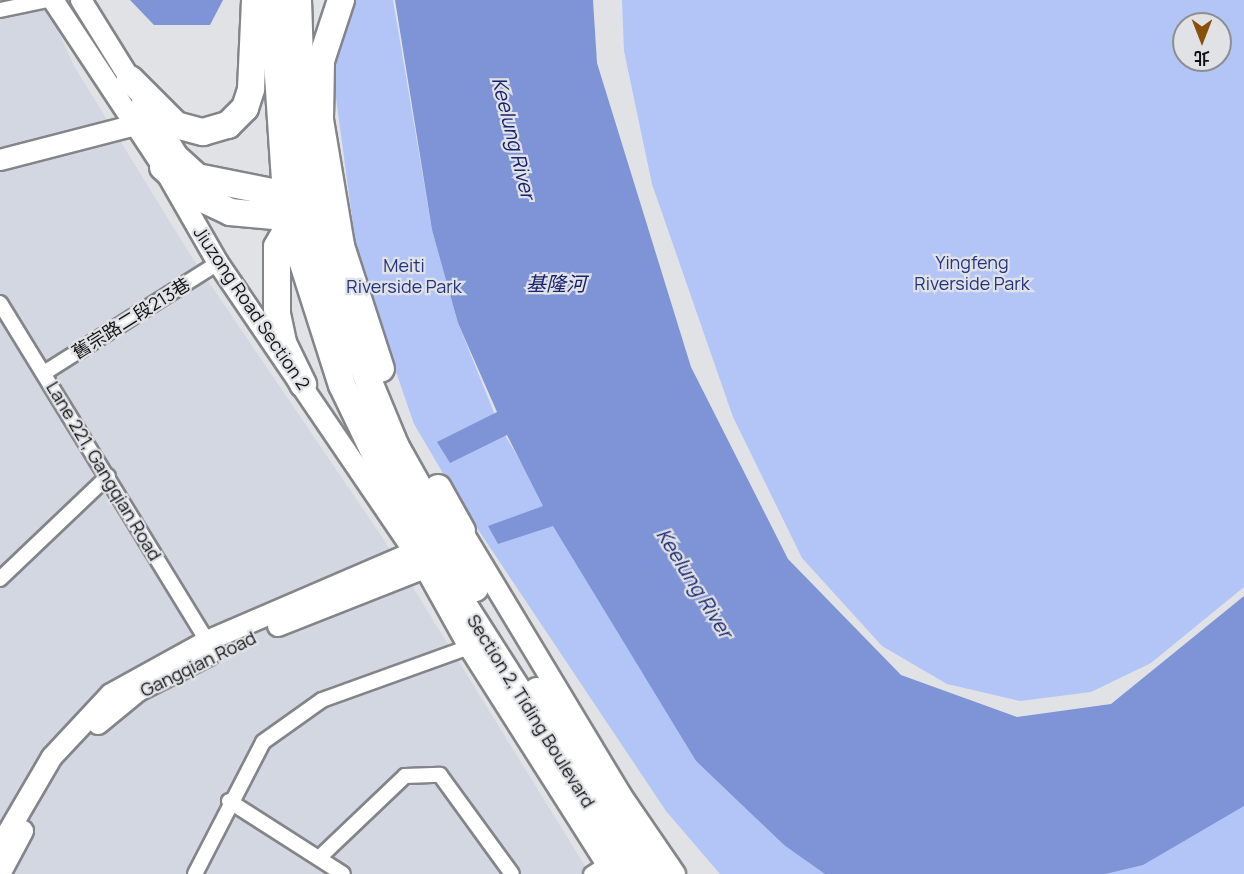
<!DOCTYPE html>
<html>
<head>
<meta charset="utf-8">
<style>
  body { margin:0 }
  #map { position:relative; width:1244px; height:874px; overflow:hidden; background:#e0e2e6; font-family:Manrope,"Noto Sans TC",sans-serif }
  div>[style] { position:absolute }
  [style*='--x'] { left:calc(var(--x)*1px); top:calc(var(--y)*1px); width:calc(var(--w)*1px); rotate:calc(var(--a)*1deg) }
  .built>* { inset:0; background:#d3d7e2 }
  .green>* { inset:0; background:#b3c5f7 }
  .water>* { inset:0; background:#7e94d6 }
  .roads { filter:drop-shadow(2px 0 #848589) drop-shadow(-2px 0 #848589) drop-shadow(0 2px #848589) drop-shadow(0 -2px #848589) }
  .street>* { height:14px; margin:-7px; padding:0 7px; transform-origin:7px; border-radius:7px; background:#fff }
  .secondary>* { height:20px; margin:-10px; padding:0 10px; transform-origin:10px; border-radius:10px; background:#fff }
  .highway>* { height:26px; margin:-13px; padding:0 13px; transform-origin:13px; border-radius:13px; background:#fff }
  span { translate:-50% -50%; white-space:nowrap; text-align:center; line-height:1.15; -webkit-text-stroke:4.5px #e0e2e6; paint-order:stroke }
  .park-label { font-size:18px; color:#243380 }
  .street-label { font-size:18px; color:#111112 }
  .water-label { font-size:20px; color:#17216e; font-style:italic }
  .north { position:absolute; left:1172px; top:12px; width:60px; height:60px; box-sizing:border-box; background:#e0e2e6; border:2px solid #8d8e91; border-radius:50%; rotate:180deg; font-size:16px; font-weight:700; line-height:24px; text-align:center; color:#111112 }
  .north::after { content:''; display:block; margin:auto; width:21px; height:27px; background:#8a4e0d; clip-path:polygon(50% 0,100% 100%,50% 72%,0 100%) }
</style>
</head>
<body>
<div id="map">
  <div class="built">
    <i style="clip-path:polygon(0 0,44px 0,74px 66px,191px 256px,380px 534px,590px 874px,0 874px)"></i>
  </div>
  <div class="green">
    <i style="clip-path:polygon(330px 0,393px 0,432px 230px,458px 323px,499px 425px,696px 761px,784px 845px,853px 874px,720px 874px,666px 811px,463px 507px,414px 424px,358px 262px,332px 68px)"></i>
    <i style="clip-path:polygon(evenodd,622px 0,1244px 0,1244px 587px,1151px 663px,1091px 692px,1020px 701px,947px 684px,882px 646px,802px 558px,733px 417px,652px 184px,624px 51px,622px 0,1184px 24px,1220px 24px,1220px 60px,1184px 60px,1184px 24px)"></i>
    <i style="clip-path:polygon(1244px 802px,1244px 874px,1100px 874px)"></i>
  </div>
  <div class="water">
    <i style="clip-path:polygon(130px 0,223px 0,210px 25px,154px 25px)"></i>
    <i style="clip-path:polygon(395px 0,593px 0,597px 63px,691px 367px,788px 559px,901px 675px,1017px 717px,1111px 704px,1244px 596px,1244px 806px,1143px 865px,1105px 874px,825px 874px,784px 845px,696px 761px,553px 526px,498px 544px,488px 526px,543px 506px,507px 435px,450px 463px,437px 442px,497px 412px,458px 323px,432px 230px)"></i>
  </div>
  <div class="roads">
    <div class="street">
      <i style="--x:0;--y:10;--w:49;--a:-11.8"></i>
      <i style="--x:0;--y:303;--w:396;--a:58.5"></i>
      <i style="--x:44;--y:373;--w:206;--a:-32.3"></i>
      <i style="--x:0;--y:579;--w:149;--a:-43.6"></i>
      <i style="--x:229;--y:801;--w:135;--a:32.6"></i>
      <i style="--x:321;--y:856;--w:116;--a:-43.6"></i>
      <i style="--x:405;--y:776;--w:35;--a:-2"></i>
      <i style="--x:440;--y:775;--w:122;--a:54"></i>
      <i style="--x:195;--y:874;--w:148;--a:-62.7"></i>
      <i style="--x:263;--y:742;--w:72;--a:-35.4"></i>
      <i style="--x:322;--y:700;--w:156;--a:-19.8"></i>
      <i style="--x:591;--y:874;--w:27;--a:-33"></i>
    </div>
    <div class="secondary">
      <i style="--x:53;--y:0;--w:200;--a:56.6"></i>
      <i style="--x:163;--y:167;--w:111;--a:60.2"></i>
      <i style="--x:218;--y:263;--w:369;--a:55.8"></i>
      <i style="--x:425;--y:568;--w:90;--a:60.9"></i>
      <i style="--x:469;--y:647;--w:269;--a:57.6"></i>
      <i style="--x:81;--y:0;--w:93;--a:58.2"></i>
      <i style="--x:0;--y:160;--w:139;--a:-14.5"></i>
      <i style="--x:278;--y:626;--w:169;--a:-21.5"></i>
      <i style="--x:98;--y:724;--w:52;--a:-39.5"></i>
      <i style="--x:138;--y:691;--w:80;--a:-26.9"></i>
      <i style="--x:0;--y:846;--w:103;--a:-59.7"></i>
      <i style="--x:52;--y:757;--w:86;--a:-46.9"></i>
      <i style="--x:111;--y:694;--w:110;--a:-28.9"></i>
      <i style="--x:207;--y:641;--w:278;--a:-23.3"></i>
      <i style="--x:462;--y:531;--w:308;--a:58.9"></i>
      <i style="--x:621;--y:795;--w:96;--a:55.6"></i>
      <i style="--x:0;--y:874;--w:49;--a:-61.9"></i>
    </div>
    <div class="highway">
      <i style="--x:273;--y:0;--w:179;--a:86.2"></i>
      <i style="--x:285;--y:179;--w:83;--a:78.1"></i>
      <i style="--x:302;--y:260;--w:131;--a:72.3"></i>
      <i style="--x:342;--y:385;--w:130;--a:64.4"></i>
      <i style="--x:398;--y:502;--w:441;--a:57.5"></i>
      <i style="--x:298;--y:0;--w:118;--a:88.1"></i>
      <i style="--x:302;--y:118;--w:82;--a:82.3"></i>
      <i style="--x:313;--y:199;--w:116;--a:76.6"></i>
      <i style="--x:340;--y:312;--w:144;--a:67.5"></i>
      <i style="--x:395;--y:445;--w:164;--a:60.8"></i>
      <i style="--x:341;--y:0;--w:64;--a:108.2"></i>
      <i style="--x:321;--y:61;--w:59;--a:91"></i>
      <i style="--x:320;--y:120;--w:128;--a:80.5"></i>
      <i style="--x:341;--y:246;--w:129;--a:72"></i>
      <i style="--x:130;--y:79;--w:65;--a:45"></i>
      <i style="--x:176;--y:125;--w:28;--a:15"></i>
      <i style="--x:203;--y:132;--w:26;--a:-16"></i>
      <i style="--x:228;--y:125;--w:24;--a:-45"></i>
      <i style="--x:245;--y:108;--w:20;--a:-72"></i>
      <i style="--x:251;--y:89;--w:89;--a:-87.4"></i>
      <i style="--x:144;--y:106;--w:60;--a:58.7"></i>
      <i style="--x:175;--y:157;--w:30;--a:42"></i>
      <i style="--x:197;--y:177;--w:107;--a:11.3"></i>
      <i style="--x:163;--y:167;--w:42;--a:42.1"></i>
      <i style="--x:194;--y:195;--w:40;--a:25"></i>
      <i style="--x:230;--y:212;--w:63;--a:5.4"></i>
      <i style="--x:293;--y:218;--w:33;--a:119"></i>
      <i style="--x:277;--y:247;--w:67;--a:90"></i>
      <i style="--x:277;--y:314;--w:30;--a:78"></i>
      <i style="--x:283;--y:343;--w:46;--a:64"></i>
      <i style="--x:438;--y:488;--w:49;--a:60.8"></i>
      <i style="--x:537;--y:691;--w:219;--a:56.7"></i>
    </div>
  </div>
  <div class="park-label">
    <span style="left:972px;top:273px">Yingfeng<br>Riverside Park</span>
    <span style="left:404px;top:276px">Meiti<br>Riverside Park</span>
  </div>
  <div class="street-label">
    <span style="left:252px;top:308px;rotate:56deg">Jiuzong Road Section 2</span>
    <span style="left:131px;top:318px;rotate:-32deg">舊宗路二段213巷</span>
    <span style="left:104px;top:471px;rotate:59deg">Lane 221, Gangqian Road</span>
    <span style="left:198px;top:664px;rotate:-26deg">Gangqian Road</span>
    <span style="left:531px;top:711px;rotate:58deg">Section 2, Tiding Boulevard</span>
  </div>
  <div class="water-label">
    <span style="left:514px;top:138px;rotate:76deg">Keelung River</span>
    <span style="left:556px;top:283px">基隆河</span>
    <span style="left:695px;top:583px;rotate:58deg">Keelung River</span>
  </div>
  <div class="north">北</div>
</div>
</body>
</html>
